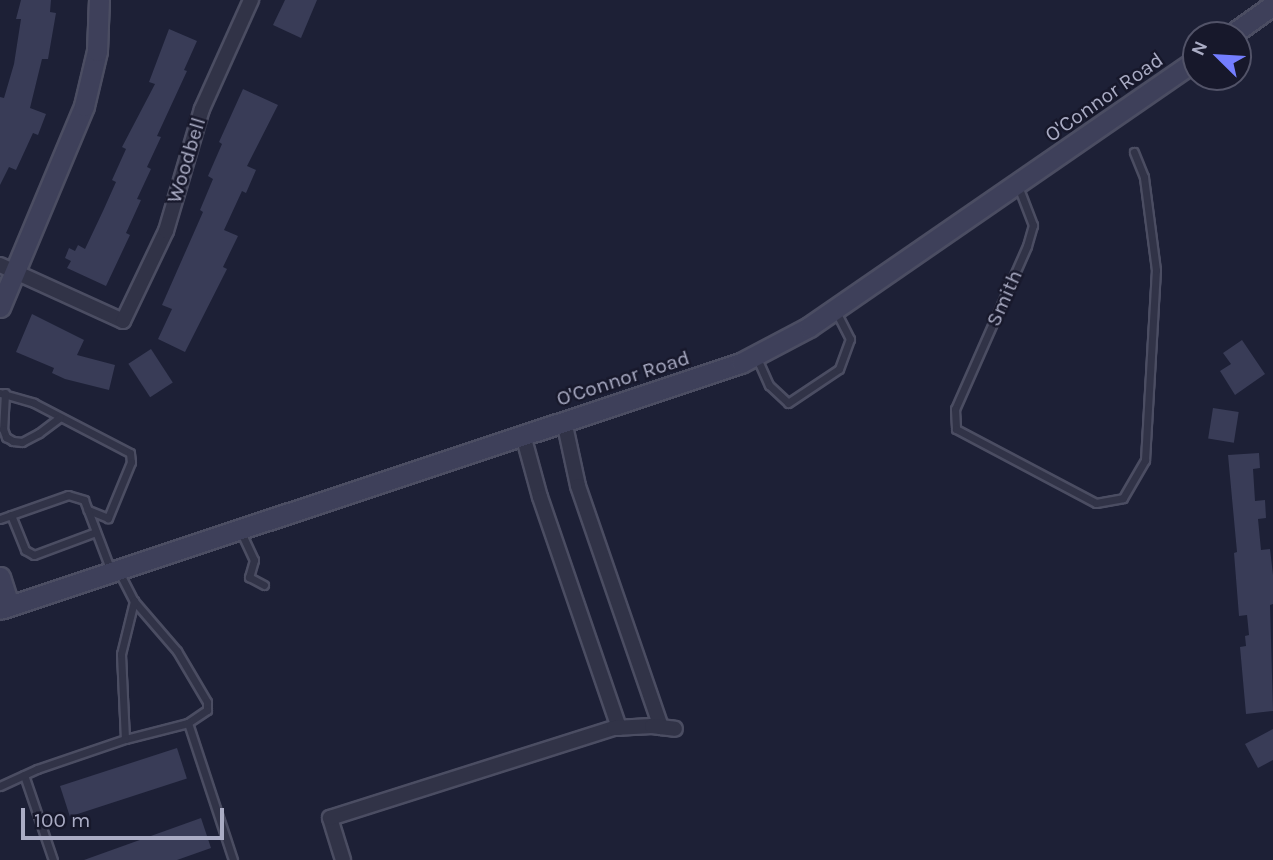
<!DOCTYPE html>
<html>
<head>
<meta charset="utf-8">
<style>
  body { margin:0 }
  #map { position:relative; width:1273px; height:860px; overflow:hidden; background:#1d2036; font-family:Karla,sans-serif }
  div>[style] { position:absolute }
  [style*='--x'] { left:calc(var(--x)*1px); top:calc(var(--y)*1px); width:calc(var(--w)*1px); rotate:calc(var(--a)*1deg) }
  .building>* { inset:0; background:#393c57; transform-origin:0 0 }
  .roads { filter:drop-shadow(2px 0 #4b4d62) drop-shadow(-2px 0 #4b4d62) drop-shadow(0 2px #4b4d62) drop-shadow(0 -2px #4b4d62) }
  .lane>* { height:7px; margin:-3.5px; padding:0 3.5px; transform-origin:3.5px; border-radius:3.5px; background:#313347 }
  .street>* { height:14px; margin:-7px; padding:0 7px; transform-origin:7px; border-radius:7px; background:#313347 }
  .secondary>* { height:19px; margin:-9.5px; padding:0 9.5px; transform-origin:9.5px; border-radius:9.5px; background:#3e405a }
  span { translate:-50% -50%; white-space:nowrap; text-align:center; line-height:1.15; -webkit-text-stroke:5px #17182b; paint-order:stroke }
  .street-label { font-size:21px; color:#aaacc4 }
  .north { position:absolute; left:1182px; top:21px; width:70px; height:70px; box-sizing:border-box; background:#17182b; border:2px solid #525368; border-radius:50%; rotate:294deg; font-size:19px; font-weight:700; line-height:28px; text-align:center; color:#aaacc4 }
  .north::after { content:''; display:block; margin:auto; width:24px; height:32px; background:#747eff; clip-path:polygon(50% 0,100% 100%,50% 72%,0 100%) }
  .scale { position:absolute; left:21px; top:808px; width:203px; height:32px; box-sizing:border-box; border:4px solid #aaacc4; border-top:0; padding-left:9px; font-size:21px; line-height:24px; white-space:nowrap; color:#aaacc4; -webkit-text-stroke:5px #17182b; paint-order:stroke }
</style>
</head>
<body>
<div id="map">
  <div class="building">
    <i style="clip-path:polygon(21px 0,51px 0,50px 12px,56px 13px,48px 59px,42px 59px,30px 108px,46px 114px,38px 135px,33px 133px,16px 170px,9px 167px,0 185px,0 97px,4px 98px,14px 64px,21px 19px,16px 19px)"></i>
    <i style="clip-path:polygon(285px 0,317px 0,301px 38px,273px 25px)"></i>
    <i style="clip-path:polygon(169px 29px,197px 41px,184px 70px,187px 71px,157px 136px,161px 137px,147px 167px,151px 169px,137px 199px,141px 200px,126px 233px,130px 235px,106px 286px,67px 268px,71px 261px,65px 258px,69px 248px,75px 251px,78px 245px,85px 249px,103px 211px,116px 182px,112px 180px,126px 149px,122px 147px,155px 84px,149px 82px)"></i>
    <i style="clip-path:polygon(243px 89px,278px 105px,247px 166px,256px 170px,246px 193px,242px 191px,224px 230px,238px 236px,223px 267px,227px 269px,185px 352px,158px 339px,172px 309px,162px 305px,203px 212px,200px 210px,213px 179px,208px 176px,222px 144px,219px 142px)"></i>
    <i style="clip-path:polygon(32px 314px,84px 340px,77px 355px,115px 365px,109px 390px,65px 379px,52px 373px,54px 368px,16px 352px)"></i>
    <i style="clip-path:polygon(1242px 340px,1265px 374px,1235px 395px,1220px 371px,1231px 364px,1223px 353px)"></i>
    <i style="left:151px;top:349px;width:40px;height:27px;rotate:57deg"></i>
    <i style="left:1213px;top:408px;width:26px;height:31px;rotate:9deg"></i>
    <i style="clip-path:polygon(1259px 453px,1260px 468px,1253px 469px,1255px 501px,1265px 500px,1266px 518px,1258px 519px,1261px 550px,1270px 549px,1273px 575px,1273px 604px,1270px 605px,1273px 711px,1246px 714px,1240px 647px,1246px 646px,1245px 636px,1249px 635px,1247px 615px,1239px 616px,1234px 553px,1237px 552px,1228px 455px)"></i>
    <i style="clip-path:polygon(1273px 729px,1273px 760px,1258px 768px,1245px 744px)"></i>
    <i style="left:177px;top:748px;width:32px;height:123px;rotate:72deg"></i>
    <i style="clip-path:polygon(201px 818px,211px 848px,177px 860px,84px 860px)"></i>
  </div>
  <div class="roads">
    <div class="lane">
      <i style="--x:1018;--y:186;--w:42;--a:69"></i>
      <i style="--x:1033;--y:225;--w:22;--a:106"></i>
      <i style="--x:1027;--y:246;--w:178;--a:113.8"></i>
      <i style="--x:955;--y:409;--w:20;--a:87"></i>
      <i style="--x:956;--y:429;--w:158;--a:27.9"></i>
      <i style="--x:1096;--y:503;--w:27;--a:-10"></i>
      <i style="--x:1123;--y:498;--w:44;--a:-59.9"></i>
      <i style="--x:1145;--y:460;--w:190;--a:-86.7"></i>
      <i style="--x:1156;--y:270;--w:94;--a:-97.4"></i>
      <i style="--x:1144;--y:177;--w:27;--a:-112"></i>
      <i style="--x:756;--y:356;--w:32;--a:66"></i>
      <i style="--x:769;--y:385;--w:26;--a:43"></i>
      <i style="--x:788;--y:403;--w:61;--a:-33.7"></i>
      <i style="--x:839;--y:369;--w:32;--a:-70"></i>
      <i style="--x:850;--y:339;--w:33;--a:-117"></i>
      <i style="--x:0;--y:393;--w:35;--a:16"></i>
      <i style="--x:34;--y:403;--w:108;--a:27.5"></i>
      <i style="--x:130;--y:453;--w:9;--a:84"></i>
      <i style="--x:131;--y:462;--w:61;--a:112.3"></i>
      <i style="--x:108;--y:518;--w:22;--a:-158"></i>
      <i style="--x:5;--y:393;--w:36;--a:93"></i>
      <i style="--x:3;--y:429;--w:9;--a:69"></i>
      <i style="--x:6;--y:437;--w:8;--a:30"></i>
      <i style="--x:13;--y:441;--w:9;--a:6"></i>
      <i style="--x:22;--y:442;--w:19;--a:-28"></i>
      <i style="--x:39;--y:433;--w:26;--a:-37"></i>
      <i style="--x:11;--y:515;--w:38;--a:68"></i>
      <i style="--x:25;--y:550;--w:10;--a:29"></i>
      <i style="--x:34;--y:555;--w:66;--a:-20.4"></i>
      <i style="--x:0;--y:519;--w:72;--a:-19.4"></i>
      <i style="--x:68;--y:495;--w:17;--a:17"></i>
      <i style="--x:84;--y:500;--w:76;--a:69.2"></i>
      <i style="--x:240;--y:530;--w:33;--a:65"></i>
      <i style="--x:254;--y:560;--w:18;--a:106"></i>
      <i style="--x:249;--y:577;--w:17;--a:28"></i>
      <i style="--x:118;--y:570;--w:35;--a:63"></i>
      <i style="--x:134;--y:601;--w:66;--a:49.3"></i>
      <i style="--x:177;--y:651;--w:59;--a:59.5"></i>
      <i style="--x:207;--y:702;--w:8;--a:90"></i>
      <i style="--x:207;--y:710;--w:23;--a:146"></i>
      <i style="--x:188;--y:723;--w:65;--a:165.7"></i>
      <i style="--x:125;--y:739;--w:85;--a:-92.7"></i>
      <i style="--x:121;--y:654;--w:55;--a:-76.2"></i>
      <i style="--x:188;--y:723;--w:144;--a:71.8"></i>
      <i style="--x:24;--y:775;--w:90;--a:71.2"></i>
      <i style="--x:0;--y:786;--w:41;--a:-24.7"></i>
      <i style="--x:37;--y:769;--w:93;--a:-18.8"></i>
    </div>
    <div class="street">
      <i style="--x:0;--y:265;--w:135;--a:24.5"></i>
      <i style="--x:123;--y:321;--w:100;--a:-64.5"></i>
      <i style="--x:166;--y:231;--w:127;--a:-73.6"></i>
      <i style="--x:202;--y:109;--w:120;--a:-65.8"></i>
      <i style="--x:564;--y:421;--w:66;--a:77.8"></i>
      <i style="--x:578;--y:486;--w:255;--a:71"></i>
      <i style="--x:523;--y:435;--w:64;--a:74.7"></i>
      <i style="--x:540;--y:497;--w:244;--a:71.1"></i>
      <i style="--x:343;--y:860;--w:44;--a:-107.2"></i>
      <i style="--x:330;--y:818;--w:298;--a:-17.6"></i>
      <i style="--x:614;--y:728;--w:38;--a:-3"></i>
      <i style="--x:652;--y:726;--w:23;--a:7"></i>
    </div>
    <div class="secondary">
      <i style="--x:1231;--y:35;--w:52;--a:-35.5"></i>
      <i style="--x:0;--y:307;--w:218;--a:-67.3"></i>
      <i style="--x:84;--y:106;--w:57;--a:-76.7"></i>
      <i style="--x:97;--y:51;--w:51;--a:-87.8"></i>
      <i style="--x:0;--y:577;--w:29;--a:72"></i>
      <i style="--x:0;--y:609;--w:781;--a:-18.37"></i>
      <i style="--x:741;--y:363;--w:77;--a:-27.9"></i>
      <i style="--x:809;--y:327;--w:470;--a:-34.6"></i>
    </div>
  </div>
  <div class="street-label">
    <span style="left:1104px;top:97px;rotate:-35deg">O'Connor Road</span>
    <span style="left:186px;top:160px;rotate:-73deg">Woodbell</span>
    <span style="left:1004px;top:298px;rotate:-66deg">Smith</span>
    <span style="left:623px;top:378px;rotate:-18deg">O'Connor Road</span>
  </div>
  <div class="north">N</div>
  <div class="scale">100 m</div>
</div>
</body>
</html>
